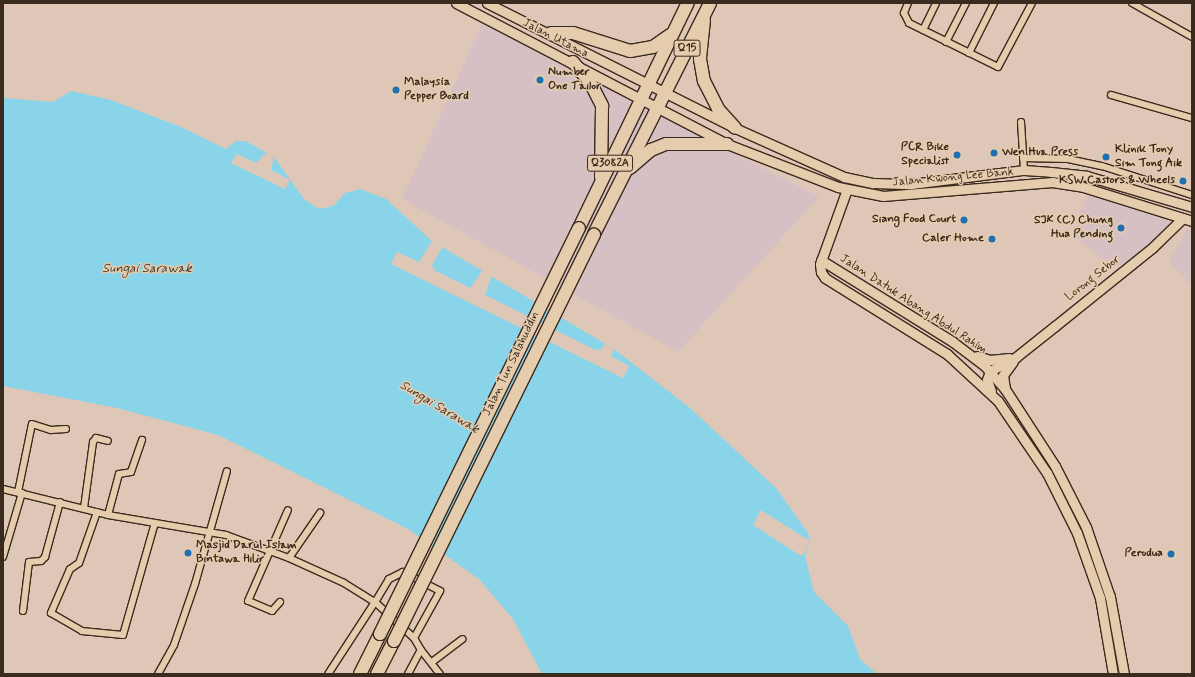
<!DOCTYPE html>
<html>
<head>
<meta charset="utf-8">
<style>
  body { margin:0 }
  #map { position:relative; width:1195px; height:677px; overflow:hidden; background:#dec7b7; font-family:Mynerve,sans-serif }
  div>[style] { position:absolute }
  [style*='--x'] { left:calc(var(--x)*1px); top:calc(var(--y)*1px); width:calc(var(--w)*1px); rotate:calc(var(--a)*1deg) }
  .built>* { inset:0; background:#d6c0c4 }
  .water>* { inset:0; background:#8ad4ea }
  .pier>* { inset:0; background:#dec7b7 }
  .roads { filter:drop-shadow(1px 0 #3b2a1e) drop-shadow(-1px 0 #3b2a1e) drop-shadow(0 1px #3b2a1e) drop-shadow(0 -1px #3b2a1e) }
  .street>* { height:6px; margin:-3px; padding:0 3px; transform-origin:3px; border-radius:3px; background:#e5ccad }
  .secondary>* { height:9px; margin:-4.5px; padding:0 4.5px; transform-origin:4.5px; border-radius:4.5px; background:#e5ccad }
  .highway>* { height:12px; margin:-6px; padding:0 6px; transform-origin:6px; border-radius:6px; background:#e5ccad }
  .bridges { filter:drop-shadow(1px 0 #3b2a1e) drop-shadow(-1px 0 #3b2a1e) drop-shadow(0 1px #3b2a1e) drop-shadow(0 -1px #3b2a1e) }
  .highway-bridge>* { height:12px; margin:-6px; padding:0 6px; transform-origin:6px; border-radius:6px; background:#e5ccad }
  .dots>* { width:11px; height:11px; translate:-50% -50%; box-sizing:border-box; border:2px solid #e5ccad; border-radius:50% }
  span { translate:-50% -50%; white-space:nowrap; text-align:center; line-height:1.15; -webkit-text-stroke:3px #e5ccad; paint-order:stroke }
  .shield-label span { padding:1px 3px; background:#e5ccad; border:1px solid; border-radius:3px; -webkit-text-stroke-width:0 }
  .shield-label { font-size:11px; color:#3b2a1e; font-weight:700 }
  .street-label { font-size:12px; color:#3b2a1e }
  .poi-label { font-size:12px; color:#3b2a1e; font-weight:700 }
  .left { translate:0 -50%; text-align:left }
  .right { translate:-100% -50%; text-align:right }
  .water-label { font-size:13px; color:#433b32; font-style:italic }
  .frame { position:absolute; inset:0; border:4px solid #3b2a1e; pointer-events:none }
</style>
</head>
<body>
<div id="map">
  <div class="built">
    <i style="clip-path:polygon(482px 24px,819px 197px,678px 352px,402px 199px)"></i>
    <i style="clip-path:polygon(1087px 195px,1172px 222px,1161px 241px,1122px 266px,1110px 265px,1071px 234px)"></i>
    <i style="clip-path:polygon(1187px 229px,1192px 230px,1192px 286px,1169px 261px)"></i>
  </div>
  <div class="water">
    <i style="clip-path:polygon(71px 91px,111px 100px,181px 127px,226px 149px,236px 141px,246px 141px,274px 157px,304px 199px,319px 209px,333px 206px,345px 193px,360px 189px,386px 199px,432px 241px,614px 349px,690px 408px,776px 488px,808px 533px,810px 542px,805px 556px,814px 592px,848px 626px,860px 659px,877px 674px,542px 674px,513px 619px,479px 579px,408px 529px,218px 435px,117px 408px,3px 386px,3px 98px,53px 102px)"></i>
  </div>
  <div class="pier">
    <i style="clip-path:polygon(267px 152px,274px 157px,271px 170px,290px 180px,285px 189px,231px 163px,237px 154px,256px 163px)"></i>
    <i style="clip-path:polygon(432px 241px,443px 246px,432px 265px,434px 270px,470px 288px,483px 270px,492px 275px,485px 295px,595px 350px,600px 350px,605px 344px,614px 349px,611px 356px,629px 366px,623px 378px,391px 264px,397px 252px,419px 262px)"></i>
    <i style="clip-path:polygon(761px 510px,810px 541px,806px 551px,801px 556px,753px 525px)"></i>
  </div>
  <div class="roads">
    <div class="street">
      <i style="--x:908;--y:3;--w:11;--a:112"></i>
      <i style="--x:904;--y:13;--w:11;--a:63"></i>
      <i style="--x:909;--y:23;--w:99;--a:26.3"></i>
      <i style="--x:998;--y:67;--w:72;--a:-62"></i>
      <i style="--x:1132;--y:3;--w:69;--a:29.5"></i>
      <i style="--x:923;--y:30;--w:30;--a:-64"></i>
      <i style="--x:946;--y:42;--w:44;--a:-62.9"></i>
      <i style="--x:969;--y:53;--w:56;--a:-63.4"></i>
      <i style="--x:1111;--y:95;--w:84;--a:15.9"></i>
      <i style="--x:1021;--y:122;--w:48;--a:86.4"></i>
      <i style="--x:1023;--y:158;--w:45;--a:1.3"></i>
      <i style="--x:1068;--y:159;--w:35;--a:12"></i>
      <i style="--x:1102;--y:166;--w:95;--a:17.9"></i>
      <i style="--x:3;--y:489;--w:108;--a:13.9"></i>
      <i style="--x:108;--y:515;--w:120;--a:9.6"></i>
      <i style="--x:226;--y:535;--w:67;--a:20.1"></i>
      <i style="--x:289;--y:558;--w:60;--a:24.4"></i>
      <i style="--x:344;--y:583;--w:36;--a:32"></i>
      <i style="--x:375;--y:602;--w:86;--a:123.1"></i>
      <i style="--x:18;--y:492;--w:69;--a:-78.4"></i>
      <i style="--x:32;--y:424;--w:20;--a:18"></i>
      <i style="--x:51;--y:430;--w:15;--a:-4"></i>
      <i style="--x:84;--y:508;--w:67;--a:-82.2"></i>
      <i style="--x:93;--y:442;--w:5;--a:-53"></i>
      <i style="--x:96;--y:438;--w:12;--a:14"></i>
      <i style="--x:97;--y:512;--w:54;--a:109.4"></i>
      <i style="--x:79;--y:563;--w:11;--a:146"></i>
      <i style="--x:70;--y:569;--w:48;--a:113.4"></i>
      <i style="--x:51;--y:613;--w:36;--a:30"></i>
      <i style="--x:82;--y:631;--w:41;--a:5.6"></i>
      <i style="--x:123;--y:635;--w:116;--a:-74.1"></i>
      <i style="--x:108;--y:515;--w:42;--a:-75"></i>
      <i style="--x:119;--y:474;--w:12;--a:-9"></i>
      <i style="--x:131;--y:472;--w:34;--a:-71"></i>
      <i style="--x:3;--y:557;--w:67;--a:-73.5"></i>
      <i style="--x:289;--y:558;--w:55;--a:-55.4"></i>
      <i style="--x:280;--y:602;--w:12;--a:132"></i>
      <i style="--x:272;--y:611;--w:26;--a:-157"></i>
      <i style="--x:248;--y:601;--w:99;--a:-66.3"></i>
      <i style="--x:23;--y:611;--w:49;--a:-83"></i>
      <i style="--x:29;--y:562;--w:12;--a:-5"></i>
      <i style="--x:41;--y:561;--w:6;--a:-45"></i>
      <i style="--x:45;--y:557;--w:57;--a:-74.7"></i>
      <i style="--x:414;--y:638;--w:54;--a:-61"></i>
      <i style="--x:440;--y:591;--w:42;--a:-152.8"></i>
      <i style="--x:403;--y:572;--w:16;--a:153"></i>
      <i style="--x:389;--y:579;--w:27;--a:121"></i>
      <i style="--x:375;--y:602;--w:53;--a:42.7"></i>
      <i style="--x:414;--y:638;--w:14;--a:60"></i>
      <i style="--x:432;--y:662;--w:38;--a:-37"></i>
      <i style="--x:158;--y:674;--w:33;--a:-61"></i>
      <i style="--x:174;--y:645;--w:65;--a:-71"></i>
      <i style="--x:195;--y:584;--w:117;--a:-74.2"></i>
      <i style="--x:408;--y:674;--w:27;--a:-62"></i>
      <i style="--x:421;--y:650;--w:31;--a:52"></i>
    </div>
    <div class="secondary">
      <i style="--x:456;--y:3;--w:305;--a:27.5"></i>
      <i style="--x:727;--y:144;--w:119;--a:21.2"></i>
      <i style="--x:838;--y:187;--w:46;--a:11.3"></i>
      <i style="--x:883;--y:196;--w:170;--a:-4.7"></i>
      <i style="--x:1052;--y:182;--w:31;--a:9"></i>
      <i style="--x:1083;--y:187;--w:114;--a:17.3"></i>
      <i style="--x:487;--y:3;--w:278;--a:26.7"></i>
      <i style="--x:735;--y:128;--w:120;--a:24.2"></i>
      <i style="--x:844;--y:177;--w:30;--a:12"></i>
      <i style="--x:873;--y:183;--w:38;--a:2"></i>
      <i style="--x:911;--y:184;--w:114;--a:-7.1"></i>
      <i style="--x:1024;--y:170;--w:27;--a:4"></i>
      <i style="--x:1051;--y:172;--w:36;--a:6"></i>
      <i style="--x:1087;--y:176;--w:109;--a:16.4"></i>
      <i style="--x:847;--y:189;--w:80;--a:109.8"></i>
      <i style="--x:820;--y:264;--w:8;--a:83"></i>
      <i style="--x:821;--y:272;--w:7;--a:56"></i>
      <i style="--x:825;--y:278;--w:144;--a:31.9"></i>
      <i style="--x:947;--y:354;--w:69;--a:42.7"></i>
      <i style="--x:998;--y:401;--w:87;--a:55.8"></i>
      <i style="--x:1047;--y:473;--w:67;--a:63.4"></i>
      <i style="--x:1077;--y:533;--w:69;--a:70.5"></i>
      <i style="--x:1100;--y:598;--w:77;--a:80.3"></i>
      <i style="--x:821;--y:260;--w:155;--a:31.8"></i>
      <i style="--x:953;--y:342;--w:39;--a:37"></i>
      <i style="--x:984;--y:365;--w:32;--a:49"></i>
      <i style="--x:1005;--y:389;--w:92;--a:57"></i>
      <i style="--x:1055;--y:466;--w:68;--a:63.1"></i>
      <i style="--x:1086;--y:527;--w:74;--a:71.1"></i>
      <i style="--x:1110;--y:597;--w:78;--a:79.7"></i>
      <i style="--x:977;--y:356;--w:14;--a:17"></i>
      <i style="--x:990;--y:360;--w:19;--a:-6"></i>
      <i style="--x:1005;--y:389;--w:14;--a:-98"></i>
      <i style="--x:1003;--y:375;--w:17;--a:-54"></i>
      <i style="--x:991;--y:391;--w:12;--a:-110"></i>
      <i style="--x:987;--y:380;--w:9;--a:-72"></i>
      <i style="--x:990;--y:371;--w:30;--a:-28"></i>
      <i style="--x:1016;--y:357;--w:50;--a:-38.5"></i>
      <i style="--x:1055;--y:326;--w:124;--a:-38.8"></i>
      <i style="--x:1152;--y:248;--w:43;--a:-44.1"></i>
    </div>
    <div class="highway">
      <i style="--x:704;--y:20;--w:39;--a:96"></i>
      <i style="--x:700;--y:59;--w:22;--a:80"></i>
      <i style="--x:704;--y:81;--w:31;--a:63"></i>
      <i style="--x:718;--y:109;--w:25;--a:48"></i>
      <i style="--x:551;--y:33;--w:22;--a:0"></i>
      <i style="--x:573;--y:33;--w:60;--a:17.5"></i>
      <i style="--x:630;--y:51;--w:23;--a:-10"></i>
      <i style="--x:653;--y:47;--w:21;--a:-35"></i>
      <i style="--x:573;--y:62;--w:26;--a:50"></i>
      <i style="--x:590;--y:82;--w:27;--a:63"></i>
      <i style="--x:602;--y:106;--w:71;--a:90.8"></i>
      <i style="--x:630;--y:168;--w:28;--a:-41"></i>
      <i style="--x:651;--y:150;--w:16;--a:-22"></i>
      <i style="--x:666;--y:144;--w:61;--a:0"></i>
      <i style="--x:579;--y:228;--w:250;--a:-64.2"></i>
      <i style="--x:594;--y:234;--w:258;--a:-63.3"></i>
      <i style="--x:360;--y:674;--w:45;--a:-63.4"></i>
      <i style="--x:377;--y:674;--w:37;--a:-63"></i>
    </div>
  </div>
  <div class="bridges">
    <div class="highway-bridge">
      <i style="--x:380;--y:634;--w:452;--a:-63.9"></i>
      <i style="--x:394;--y:641;--w:453;--a:-63.8"></i>
    </div>
  </div>
  <div class="dots">
    <i style="left:540px;top:80px;background:#1f6fb2"></i>
    <i style="left:396px;top:90px;background:#1f6fb2"></i>
    <i style="left:994px;top:153px;background:#1f6fb2"></i>
    <i style="left:957px;top:155px;background:#1f6fb2"></i>
    <i style="left:1106px;top:157px;background:#1f6fb2"></i>
    <i style="left:1183px;top:181px;background:#1f6fb2"></i>
    <i style="left:964px;top:220px;background:#1f6fb2"></i>
    <i style="left:1121px;top:228px;background:#1f6fb2"></i>
    <i style="left:992px;top:239px;background:#1f6fb2"></i>
    <i style="left:188px;top:553px;background:#1f6fb2"></i>
    <i style="left:1171px;top:554px;background:#1f6fb2"></i>
  </div>
  <div class="shield-label">
    <span style="left:687px;top:48px">Q15</span>
    <span style="left:610px;top:163px">Q3082A</span>
  </div>
  <div class="street-label">
    <span style="left:555px;top:39px;rotate:27deg">Jalan Utama</span>
    <span style="left:953px;top:178px;rotate:-5deg">Jalan Kwong Lee Bank</span>
    <span style="left:1093px;top:279px;rotate:-38deg">Lorong Sebor</span>
    <span style="left:913px;top:305px;rotate:33deg">Jalan Datuk Abang Abdul Rahim</span>
    <span style="left:512px;top:364px;rotate:-64deg">Jalan Tun Salahuddin</span>
  </div>
  <div class="poi-label">
    <span class="left" style="left:548px;top:80px">Number<br>One Tailor</span>
    <span class="left" style="left:404px;top:90px">Malaysia<br>Pepper Board</span>
    <span class="right" style="left:949px;top:155px">PCR Bike<br>Specialist</span>
    <span class="left" style="left:1115px;top:157px">Klinik Tony<br>Sim Tong Aik</span>
    <span class="left" style="left:1002px;top:153px">Wen Hua Press</span>
    <span class="right" style="left:1175px;top:181px">KSW Castors &amp; Wheels</span>
    <span class="right" style="left:956px;top:220px">Siang Food Court</span>
    <span class="right" style="left:1113px;top:228px">SJK (C) Chung<br>Hua Pending</span>
    <span class="right" style="left:984px;top:239px">Caler Home</span>
    <span class="left" style="left:196px;top:553px">Masjid Darul Islam<br>Bintawa Hilir</span>
    <span class="right" style="left:1163px;top:554px">Perodua</span>
  </div>
  <div class="water-label">
    <span style="left:147px;top:269px">Sungai Sarawak</span>
    <span style="left:439px;top:408px;rotate:31deg">Sungai Sarawak</span>
  </div>
  <div class="frame"></div>
</div>
</body>
</html>
